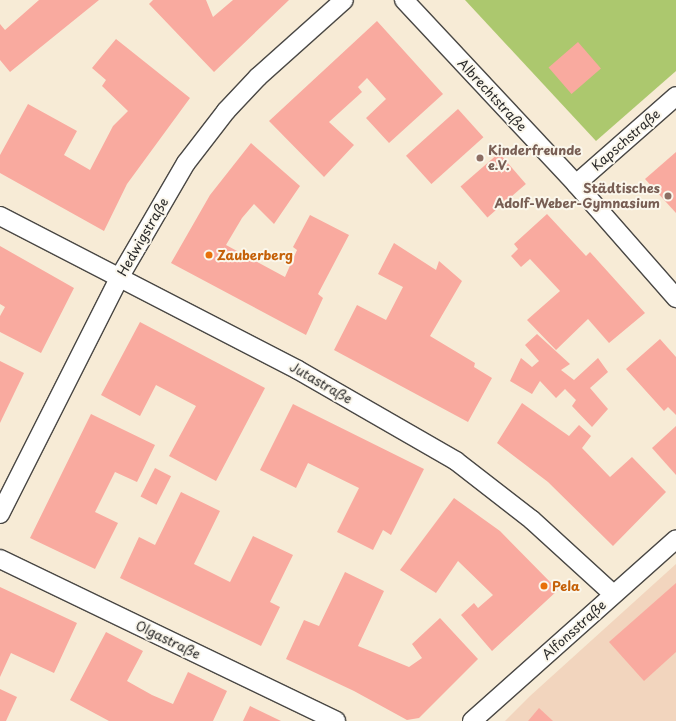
<!DOCTYPE html>
<html>
<head>
<meta charset="utf-8">
<style>
  body { margin:0 }
  #map { position:relative; width:676px; height:721px; overflow:hidden; background:#f7ebd6; font-family:"Playpen Sans",sans-serif }
  div>[style] { position:absolute }
  [style*='--x'] { left:calc(var(--x)*1px); top:calc(var(--y)*1px); width:calc(var(--w)*1px); rotate:calc(var(--a)*1deg) }
  .built>* { inset:0; background:#f2d5be }
  .green>* { inset:0; background:#acc86e }
  .building>* { inset:0; background:#f9aa9f; transform-origin:0 0 }
  .roads { filter:drop-shadow(1px 0 #4a4845) drop-shadow(-1px 0 #4a4845) drop-shadow(0 1px #4a4845) drop-shadow(0 -1px #4a4845) }
  .street>* { height:18px; margin:-9px; padding:0 9px; transform-origin:9px; border-radius:9px; background:#fff }
  .dots>* { width:11px; height:11px; translate:-50% -50%; box-sizing:border-box; border:2px solid #fbf7ec; border-radius:50% }
  span { translate:-50% -50%; white-space:nowrap; text-align:center; line-height:1.15; -webkit-text-stroke:4px #fbf7ec; paint-order:stroke }
  .street-label { font-size:13px; color:#2b2b2b }
  .education-label { font-size:13px; color:#785e54; font-weight:700 }
  .left { translate:0 -50%; text-align:left }
  .right { translate:-100% -50%; text-align:right }
  .food-label { font-size:13px; color:#c56008; font-weight:700 }
</style>
</head>
<body>
<div id="map">
  <div class="built">
    <i style="clip-path:polygon(676px 564px,676px 721px,505px 721px,530px 696px)"></i>
  </div>
  <div class="green">
    <i style="clip-path:polygon(465px 0,676px 0,676px 71px,596px 141px)"></i>
  </div>
  <div class="building">
    <i style="clip-path:polygon(39px 0,99px 0,10px 72px,0 60px,0 24px,5px 30px)"></i>
    <i style="clip-path:polygon(153px 0,206px 0,213px 17px,233px 0,289px 0,214px 72px,149px 4px)"></i>
    <i style="clip-path:polygon(377px 21px,443px 94px,389px 143px,366px 118px,386px 99px,367px 78px,358px 87px,362px 92px,329px 122px,354px 145px,324px 177px,269px 121px)"></i>
    <i style="clip-path:polygon(116px 39px,190px 98px,127px 184px,104px 231px,0 173px,0 155px,28px 104px,77px 131px,64px 155px,90px 170px,113px 126px,128px 111px,102px 86px,106px 80px,92px 68px)"></i>
    <i style="left:578px;top:42px;width:35px;height:39px;rotate:49deg"></i>
    <i style="left:458px;top:109px;width:38px;height:70px;rotate:48deg"></i>
    <i style="clip-path:polygon(251px 143px,300px 186px,274px 224px,254px 204px,242px 218px,226px 245px,285px 277px,297px 250px,293px 247px,310px 215px,349px 235px,318px 294px,323px 298px,306px 335px,171px 263px,210px 195px)"></i>
    <i style="clip-path:polygon(676px 152px,676px 213px,645px 179px)"></i>
    <i style="left:499px;top:153px;width:41px;height:51px;rotate:49deg"></i>
    <i style="clip-path:polygon(547px 214px,586px 256px,590px 252px,645px 313px,609px 343px,588px 319px,556px 350px,527px 320px,560px 291px,530px 259px,521px 267px,511px 256px,518px 249px,514px 244px)"></i>
    <i style="clip-path:polygon(394px 243px,436px 270px,439px 261px,462px 281px,430px 336px,475px 363px,474px 367px,492px 378px,468px 422px,334px 350px,357px 305px,386px 320px,403px 287px,378px 274px)"></i>
    <i style="clip-path:polygon(0 246px,74px 288px,41px 353px,0 332px,0 316px,5px 307px,0 304px)"></i>
    <i style="clip-path:polygon(140px 322px,265px 388px,216px 481px,169px 456px,196px 406px,156px 385px,140px 416px,101px 395px)"></i>
    <i style="clip-path:polygon(537px 334px,570px 364px,561px 370px,574px 380px,598px 358px,608px 372px,590px 388px,608px 409px,592px 427px,572px 406px,576px 400px,565px 389px,556px 398px,540px 381px,532px 394px,510px 381px,521px 358px,532px 367px,539px 361px,525px 345px)"></i>
    <i style="clip-path:polygon(660px 339px,676px 357px,676px 415px,668px 407px,664px 411px,626px 369px)"></i>
    <i style="clip-path:polygon(0 361px,24px 373px,0 423px)"></i>
    <i style="clip-path:polygon(522px 403px,569px 436px,579px 425px,591px 436px,582px 448px,610px 477px,632px 457px,666px 492px,613px 546px,548px 482px,497px 443px)"></i>
    <i style="clip-path:polygon(293px 404px,424px 469px,391px 535px,383px 530px,373px 550px,337px 532px,359px 488px,308px 463px,296px 488px,260px 470px)"></i>
    <i style="clip-path:polygon(91px 414px,155px 445px,137px 482px,115px 472px,95px 512px,118px 523px,95px 569px,30px 538px)"></i>
    <i style="clip-path:polygon(676px 426px,676px 475px,652px 448px)"></i>
    <i style="left:155px;top:468px;width:18px;height:32px;rotate:27deg"></i>
    <i style="clip-path:polygon(181px 492px,220px 511px,194px 564px,230px 582px,253px 536px,293px 555px,270px 602px,280px 607px,261px 646px,120px 578px,139px 537px,155px 545px)"></i>
    <i style="clip-path:polygon(454px 498px,500px 531px,558px 590px,492px 651px,461px 615px,474px 603px,478px 608px,493px 595px,458px 561px,436px 593px,400px 570px)"></i>
    <i style="clip-path:polygon(345px 572px,384px 591px,358px 646px,409px 667px,422px 658px,412px 644px,440px 618px,478px 659px,419px 718px,407px 720px,354px 691px,286px 659px,304px 620px,319px 626px)"></i>
    <i style="clip-path:polygon(676px 583px,676px 652px,644px 681px,609px 642px)"></i>
    <i style="clip-path:polygon(0 587px,77px 623px,54px 673px,11px 653px,0 677px)"></i>
    <i style="clip-path:polygon(106px 632px,143px 651px,127px 681px,152px 695px,173px 704px,188px 672px,227px 691px,213px 721px,109px 721px,70px 700px)"></i>
    <i style="clip-path:polygon(0 689px,17px 697px,6px 721px,0 721px)"></i>
    <i style="clip-path:polygon(250px 706px,281px 721px,243px 721px)"></i>
    <i style="clip-path:polygon(539px 708px,553px 721px,528px 721px)"></i>
  </div>
  <div class="roads">
    <div class="street">
      <i style="--x:404;--y:0;--w:252;--a:46.9"></i>
      <i style="--x:576;--y:184;--w:152;--a:48.7"></i>
      <i style="--x:576;--y:184;--w:133;--a:-41.3"></i>
      <i style="--x:0;--y:216;--w:335;--a:27.3"></i>
      <i style="--x:298;--y:370;--w:182;--a:29.9"></i>
      <i style="--x:456;--y:461;--w:96;--a:37.8"></i>
      <i style="--x:532;--y:520;--w:110;--a:42.4"></i>
      <i style="--x:0;--y:514;--w:264;--a:-63.2"></i>
      <i style="--x:119;--y:278;--w:133;--a:-59.8"></i>
      <i style="--x:186;--y:163;--w:66;--a:-52.4"></i>
      <i style="--x:226;--y:111;--w:47;--a:-46.7"></i>
      <i style="--x:258;--y:77;--w:115;--a:-41.8"></i>
      <i style="--x:0;--y:559;--w:373;--a:25.7"></i>
      <i style="--x:472;--y:721;--w:273;--a:-41.7"></i>
    </div>
  </div>
  <div class="dots">
    <i style="left:480px;top:158px;background:#8d6e63"></i>
    <i style="left:668px;top:196px;background:#8d6e63"></i>
    <i style="left:209px;top:255px;background:#e8710a"></i>
    <i style="left:544px;top:586px;background:#e8710a"></i>
  </div>
  <div class="street-label">
    <span style="left:492px;top:95px;rotate:47deg">Albrechtstraße</span>
    <span style="left:626px;top:140px;rotate:-41deg">Kapschstraße</span>
    <span style="left:143px;top:237px;rotate:-60deg">Hedwigstraße</span>
    <span style="left:321px;top:383px;rotate:30deg">Jutastraße</span>
    <span style="left:574px;top:630px;rotate:-42deg">Alfonsstraße</span>
    <span style="left:168px;top:640px;rotate:26deg">Olgastraße</span>
  </div>
  <div class="education-label">
    <span class="left" style="left:488px;top:158px">Kinderfreunde<br>e.V.</span>
    <span class="right" style="left:660px;top:196px">Städtisches<br>Adolf-Weber-Gymnasium</span>
  </div>
  <div class="food-label">
    <span class="left" style="left:217px;top:255px">Zauberberg</span>
    <span class="left" style="left:552px;top:586px">Pela</span>
  </div>
</div>
</body>
</html>
